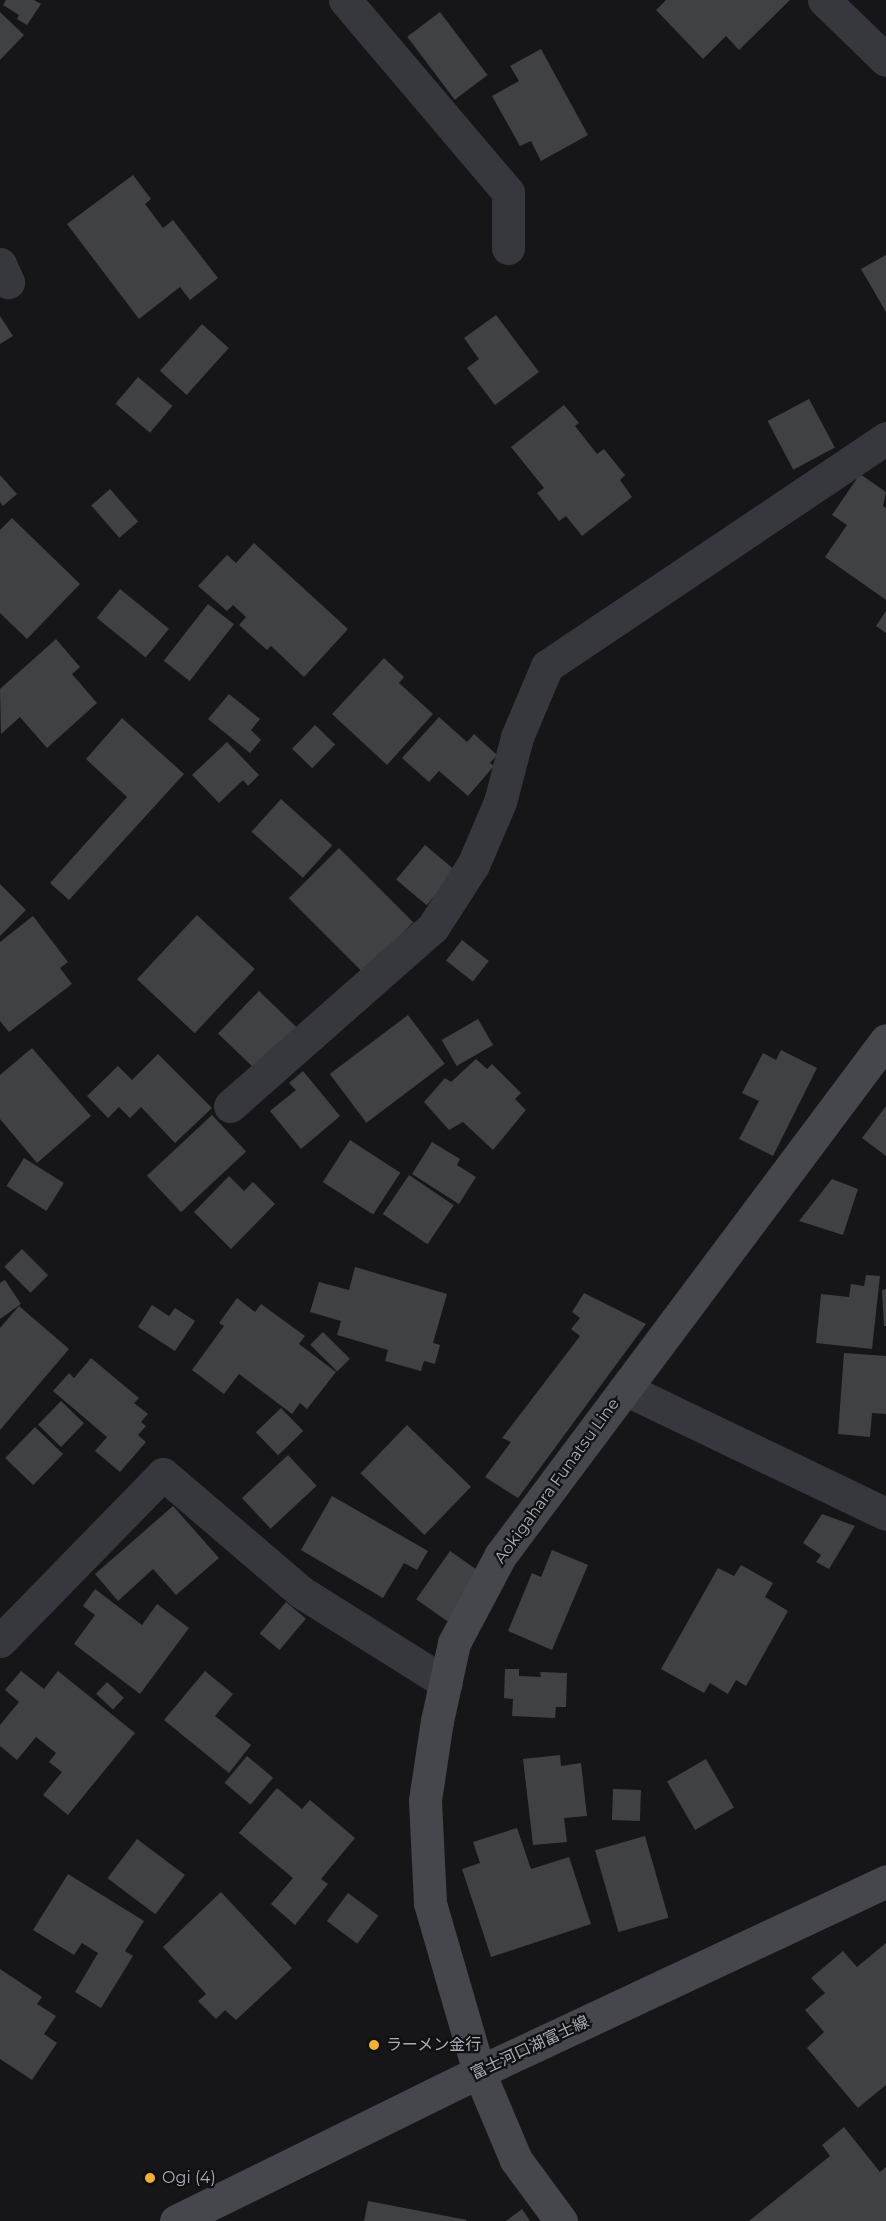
<!DOCTYPE html>
<html>
<head>
<meta charset="utf-8">
<style>
  body { margin:0 }
  #map { position:relative; width:886px; height:2221px; overflow:hidden; background:#161618; font-family:Montserrat,"Noto Sans JP",sans-serif }
  div>[style] { position:absolute }
  [style*='--x'] { left:calc(var(--x)*1px); top:calc(var(--y)*1px); width:calc(var(--w)*1px); rotate:calc(var(--a)*1deg) }
  .building>* { inset:0; background:#404145; transform-origin:0 0 }
  .minor>* { height:33px; margin:-16.5px; padding:0 16.5px; transform-origin:16.5px; border-radius:16.5px; background:#37383d }
  .secondary>* { height:33px; margin:-16.5px; padding:0 16.5px; transform-origin:16.5px; border-radius:16.5px; background:#45474d }
  .dots>* { width:16px; height:16px; translate:-50% -50%; box-sizing:border-box; border:3px solid #111113; border-radius:50% }
  span { translate:-50% -50%; white-space:nowrap; text-align:center; line-height:1.15; -webkit-text-stroke:4.5px #111113; paint-order:stroke }
  .street-label { font-size:16px; color:#a8adb8 }
  .poi-label { font-size:16px; color:#a8adb8 }
  .left { translate:0 -50%; text-align:left }
</style>
</head>
<body>
<div id="map">
  <div class="building">
    <i style="clip-path:polygon(6px 0,34px 0,41px 4px,27px 25px,17px 19px,19px 15px,3px 5px)"></i>
    <i style="clip-path:polygon(666px 0,790px 0,739px 50px,726px 36px,703px 59px,656px 10px)"></i>
    <i style="clip-path:polygon(0 12px,24px 35px,0 60px)"></i>
    <i style="left:440px;top:12px;width:79px;height:41px;rotate:53deg"></i>
    <i style="clip-path:polygon(541px 49px,588px 135px,541px 161px,531px 141px,520px 146px,492px 96px,519px 81px,510px 66px)"></i>
    <i style="clip-path:polygon(133px 175px,151px 199px,145px 204px,163px 228px,173px 220px,218px 278px,190px 300px,180px 287px,139px 319px,67px 224px)"></i>
    <i style="clip-path:polygon(886px 255px,886px 312px,861px 269px)"></i>
    <i style="clip-path:polygon(496px 315px,539px 372px,495px 405px,467px 368px,479px 359px,464px 338px)"></i>
    <i style="clip-path:polygon(0 316px,13px 336px,0 344px)"></i>
    <i style="left:202px;top:324px;width:36px;height:63px;rotate:42deg"></i>
    <i style="left:138px;top:377px;width:45px;height:35px;rotate:40deg"></i>
    <i style="left:809px;top:399px;width:55px;height:47px;rotate:62deg"></i>
    <i style="clip-path:polygon(564px 405px,579px 423px,575px 426px,597px 454px,604px 449px,625px 475px,620px 480px,632px 497px,582px 536px,566px 516px,559px 521px,537px 493px,544px 488px,511px 447px)"></i>
    <i style="clip-path:polygon(860px 474px,886px 492px,883px 506px,886px 508px,886px 600px,825px 557px,847px 525px,832px 515px)"></i>
    <i style="clip-path:polygon(0 475px,17px 494px,3px 506px,0 502px)"></i>
    <i style="left:110px;top:489px;width:43px;height:25px;rotate:49deg"></i>
    <i style="clip-path:polygon(12px 518px,80px 584px,27px 639px,0 613px,0 530px)"></i>
    <i style="clip-path:polygon(254px 543px,348px 629px,304px 677px,271px 646px,267px 650px,239px 625px,246px 617px,233px 605px,227px 611px,198px 586px,227px 555px,236px 563px)"></i>
    <i style="left:120px;top:589px;width:63px;height:37px;rotate:39deg"></i>
    <i style="left:208px;top:604px;width:33px;height:72px;rotate:38deg"></i>
    <i style="clip-path:polygon(886px 611px,886px 633px,876px 626px)"></i>
    <i style="clip-path:polygon(56px 639px,80px 667px,72px 674px,97px 703px,47px 748px,20px 717px,1px 734px,0 689px)"></i>
    <i style="clip-path:polygon(384px 658px,404px 677px,399px 683px,433px 714px,387px 765px,332px 714px)"></i>
    <i style="clip-path:polygon(229px 694px,260px 719px,251px 730px,261px 740px,250px 753px,208px 719px)"></i>
    <i style="clip-path:polygon(439px 717px,467px 742px,474px 734px,497px 755px,490px 763px,494px 766px,468px 796px,439px 771px,429px 782px,402px 758px)"></i>
    <i style="clip-path:polygon(122px 718px,184px 774px,69px 900px,50px 883px,127px 797px,86px 759px)"></i>
    <i style="left:315px;top:725px;width:28px;height:33px;rotate:44deg"></i>
    <i style="clip-path:polygon(227px 742px,259px 775px,248px 786px,243px 780px,219px 803px,192px 775px)"></i>
    <i style="left:281px;top:799px;width:69px;height:44px;rotate:42deg"></i>
    <i style="left:425px;top:845px;width:40px;height:45px;rotate:40deg"></i>
    <i style="left:339px;top:848px;width:105px;height:71px;rotate:45deg"></i>
    <i style="clip-path:polygon(0 884px,26px 910px,0 936px)"></i>
    <i style="left:197px;top:915px;width:79px;height:88px;rotate:43deg"></i>
    <i style="clip-path:polygon(33px 916px,68px 962px,60px 968px,72px 984px,9px 1032px,0 1021px,0 942px)"></i>
    <i style="left:462px;top:940px;width:34px;height:26px;rotate:38deg"></i>
    <i style="left:259px;top:991px;width:57px;height:59px;rotate:44deg"></i>
    <i style="left:408px;top:1015px;width:61px;height:98px;rotate:53deg"></i>
    <i style="left:478px;top:1019px;width:30px;height:42px;rotate:60deg"></i>
    <i style="clip-path:polygon(32px 1048px,91px 1116px,37px 1163px,0 1119px,0 1075px)"></i>
    <i style="clip-path:polygon(781px 1050px,817px 1068px,773px 1156px,739px 1139px,759px 1101px,742px 1093px,763px 1053px,776px 1060px)"></i>
    <i style="clip-path:polygon(158px 1054px,212px 1108px,175px 1143px,141px 1107px,130px 1118px,119px 1107px,108px 1118px,87px 1096px,118px 1066px,132px 1080px)"></i>
    <i style="clip-path:polygon(476px 1059px,487px 1069px,492px 1064px,521px 1093px,515px 1099px,526px 1110px,493px 1150px,463px 1122px,449px 1130px,424px 1102px,445px 1078px,451px 1082px)"></i>
    <i style="clip-path:polygon(303px 1071px,340px 1116px,301px 1149px,270px 1111px,296px 1090px,289px 1083px)"></i>
    <i style="clip-path:polygon(886px 1106px,886px 1156px,862px 1138px)"></i>
    <i style="left:212px;top:1115px;width:50px;height:89px;rotate:47deg"></i>
    <i style="left:350px;top:1140px;width:60px;height:50px;rotate:33deg"></i>
    <i style="clip-path:polygon(432px 1142px,460px 1159px,457px 1165px,476px 1177px,459px 1204px,412px 1174px)"></i>
    <i style="left:24px;top:1158px;width:47px;height:33px;rotate:32deg"></i>
    <i style="left:409px;top:1175px;width:54px;height:47px;rotate:34deg"></i>
    <i style="clip-path:polygon(229px 1176px,244px 1191px,253px 1182px,275px 1204px,231px 1249px,194px 1212px)"></i>
    <i style="clip-path:polygon(832px 1179px,858px 1189px,843px 1235px,799px 1221px)"></i>
    <i style="left:22px;top:1249px;width:37px;height:25px;rotate:45deg"></i>
    <i style="clip-path:polygon(355px 1267px,447px 1294px,433px 1343px,440px 1345px,435px 1364px,424px 1361px,421px 1371px,385px 1361px,388px 1350px,337px 1335px,341px 1321px,310px 1312px,319px 1282px,349px 1290px)"></i>
    <i style="clip-path:polygon(866px 1275px,880px 1276px,872px 1349px,816px 1343px,821px 1294px,849px 1297px,851px 1284px,864px 1286px)"></i>
    <i style="clip-path:polygon(5px 1280px,21px 1304px,0 1319px,0 1283px)"></i>
    <i style="clip-path:polygon(886px 1289px,886px 1326px,884px 1326px,882px 1290px)"></i>
    <i style="clip-path:polygon(584px 1293px,646px 1324px,518px 1498px,485px 1477px,511px 1442px,502px 1438px,580px 1336px,571px 1329px,580px 1318px,572px 1312px)"></i>
    <i style="clip-path:polygon(237px 1298px,255px 1312px,261px 1304px,305px 1336px,299px 1344px,336px 1372px,307px 1409px,300px 1403px,292px 1414px,239px 1374px,224px 1394px,192px 1370px,224px 1326px,219px 1323px)"></i>
    <i style="clip-path:polygon(152px 1305px,169px 1316px,175px 1308px,195px 1321px,175px 1351px,138px 1327px)"></i>
    <i style="clip-path:polygon(19px 1306px,69px 1349px,0 1430px,0 1328px)"></i>
    <i style="left:323px;top:1332px;width:38px;height:18px;rotate:45deg"></i>
    <i style="clip-path:polygon(844px 1353px,886px 1356px,886px 1414px,872px 1413px,870px 1437px,838px 1434px)"></i>
    <i style="clip-path:polygon(91px 1358px,139px 1398px,134px 1403px,148px 1414px,141px 1422px,146px 1426px,138px 1435px,146px 1442px,120px 1472px,95px 1451px,107px 1437px,53px 1391px,69px 1373px,74px 1378px)"></i>
    <i style="left:61px;top:1401px;width:32px;height:33px;rotate:44deg"></i>
    <i style="left:281px;top:1408px;width:32px;height:35px;rotate:46deg"></i>
    <i style="left:407px;top:1425px;width:89px;height:67px;rotate:44deg"></i>
    <i style="left:35px;top:1427px;width:39px;height:43px;rotate:44deg"></i>
    <i style="left:288px;top:1455px;width:42px;height:63px;rotate:47deg"></i>
    <i style="clip-path:polygon(332px 1496px,428px 1551px,417px 1570px,404px 1563px,383px 1598px,301px 1550px)"></i>
    <i style="clip-path:polygon(173px 1506px,219px 1558px,176px 1595px,153px 1569px,118px 1601px,95px 1574px)"></i>
    <i style="clip-path:polygon(822px 1514px,855px 1526px,829px 1569px,816px 1562px,821px 1555px,803px 1543px)"></i>
    <i style="clip-path:polygon(552px 1550px,588px 1565px,552px 1650px,508px 1631px,532px 1573px,541px 1577px)"></i>
    <i style="left:450px;top:1551px;width:38px;height:59px;rotate:35deg"></i>
    <i style="clip-path:polygon(741px 1565px,773px 1583px,765px 1597px,788px 1611px,746px 1686px,736px 1680px,728px 1694px,710px 1683px,704px 1693px,661px 1669px,718px 1568px,734px 1576px)"></i>
    <i style="clip-path:polygon(95px 1589px,142px 1625px,157px 1604px,189px 1628px,140px 1694px,74px 1644px,95px 1615px,83px 1606px)"></i>
    <i style="left:286px;top:1602px;width:26px;height:41px;rotate:40deg"></i>
    <i style="clip-path:polygon(505px 1669px,519px 1669px,519px 1676px,541px 1677px,540px 1672px,567px 1673px,566px 1707px,556px 1707px,555px 1718px,512px 1716px,513px 1699px,504px 1698px)"></i>
    <i style="clip-path:polygon(21px 1671px,44px 1689px,58px 1671px,135px 1733px,68px 1815px,43px 1795px,62px 1772px,49px 1762px,56px 1753px,36px 1737px,17px 1760px,0 1746px,0 1725px,19px 1702px,5px 1690px)"></i>
    <i style="clip-path:polygon(205px 1671px,233px 1694px,215px 1716px,251px 1745px,229px 1773px,164px 1720px)"></i>
    <i style="left:107px;top:1682px;width:23px;height:16px;rotate:43deg"></i>
    <i style="clip-path:polygon(560px 1755px,561px 1766px,581px 1763px,587px 1816px,564px 1818px,567px 1842px,533px 1845px,523px 1759px)"></i>
    <i style="left:247px;top:1756px;width:34px;height:35px;rotate:40deg"></i>
    <i style="left:706px;top:1759px;width:56px;height:45px;rotate:60deg"></i>
    <i style="clip-path:polygon(277px 1788px,302px 1809px,310px 1800px,355px 1838px,321px 1879px,328px 1884px,295px 1925px,271px 1904px,293px 1878px,239px 1833px)"></i>
    <i style="left:613px;top:1789px;width:28px;height:31px;rotate:2deg"></i>
    <i style="clip-path:polygon(517px 1828px,531px 1869px,569px 1857px,591px 1924px,491px 1957px,462px 1869px,480px 1863px,473px 1842px)"></i>
    <i style="left:645px;top:1836px;width:85px;height:52px;rotate:74deg"></i>
    <i style="left:137px;top:1839px;width:60px;height:49px;rotate:37deg"></i>
    <i style="clip-path:polygon(68px 1874px,144px 1921px,125px 1951px,133px 1956px,101px 2008px,75px 1992px,98px 1953px,82px 1943px,74px 1955px,33px 1930px)"></i>
    <i style="clip-path:polygon(221px 1892px,292px 1968px,236px 2020px,225px 2010px,216px 2019px,198px 2001px,206px 1994px,163px 1947px)"></i>
    <i style="left:348px;top:1893px;width:38px;height:35px;rotate:37deg"></i>
    <i style="clip-path:polygon(886px 1943px,886px 2085px,858px 2108px,807px 2048px,824px 2032px,805px 2010px,825px 1993px,811px 1978px,843px 1951px,857px 1967px)"></i>
    <i style="clip-path:polygon(0 1969px,42px 1997px,37px 2004px,56px 2016px,44px 2034px,57px 2043px,32px 2080px,0 2059px)"></i>
    <i style="clip-path:polygon(844px 2127px,880px 2172px,886px 2167px,886px 2221px,749px 2221px,830px 2156px,822px 2145px)"></i>
    <i style="clip-path:polygon(368px 2201px,467px 2220px,466px 2221px,364px 2221px)"></i>
    <i style="clip-path:polygon(522px 2209px,530px 2221px,506px 2221px)"></i>
  </div>
  <div class="minor">
    <i style="--x:345;--y:0;--w:252;--a:49.7"></i>
    <i style="--x:508;--y:192;--w:56;--a:90"></i>
    <i style="--x:824;--y:0;--w:86;--a:44.1"></i>
    <i style="--x:0;--y:264;--w:20;--a:66"></i>
    <i style="--x:230;--y:1106;--w:271;--a:-41.4"></i>
    <i style="--x:433;--y:927;--w:74;--a:-57.2"></i>
    <i style="--x:473;--y:865;--w:69;--a:-66.8"></i>
    <i style="--x:500;--y:802;--w:67;--a:-75.3"></i>
    <i style="--x:517;--y:737;--w:77;--a:-67.1"></i>
    <i style="--x:547;--y:666;--w:409;--a:-33.9"></i>
    <i style="--x:625;--y:1389;--w:289;--a:25.6"></i>
    <i style="--x:0;--y:1641;--w:233;--a:-45.7"></i>
    <i style="--x:163;--y:1474;--w:182;--a:40.5"></i>
    <i style="--x:301;--y:1592;--w:171;--a:32.1"></i>
  </div>
  <div class="secondary">
    <i style="--x:176;--y:2221;--w:338;--a:-26.2"></i>
    <i style="--x:479;--y:2072;--w:450;--a:-25.1"></i>
    <i style="--x:561;--y:2221;--w:76;--a:-126.4"></i>
    <i style="--x:516;--y:2160;--w:95;--a:-112.8"></i>
    <i style="--x:479;--y:2072;--w:176;--a:-106.2"></i>
    <i style="--x:430;--y:1903;--w:103;--a:-92.8"></i>
    <i style="--x:425;--y:1800;--w:80;--a:-81.4"></i>
    <i style="--x:437;--y:1721;--w:80;--a:-77.7"></i>
    <i style="--x:454;--y:1643;--w:98;--a:-62.1"></i>
    <i style="--x:500;--y:1556;--w:644;--a:-53.2"></i>
  </div>
  <div class="dots">
    <i style="left:374px;top:2045px;background:#f2b134"></i>
    <i style="left:150px;top:2178px;background:#f2b134"></i>
  </div>
  <div class="street-label">
    <span style="left:557px;top:1481px;rotate:-54deg">Aokigahara Funatsu Line</span>
    <span style="left:530px;top:2048px;rotate:-25deg">富士河口湖富士線</span>
  </div>
  <div class="poi-label">
    <span class="left" style="left:386px;top:2045px">ラーメン金行</span>
    <span class="left" style="left:162px;top:2178px">Ogi (4)</span>
  </div>
</div>
</body>
</html>
